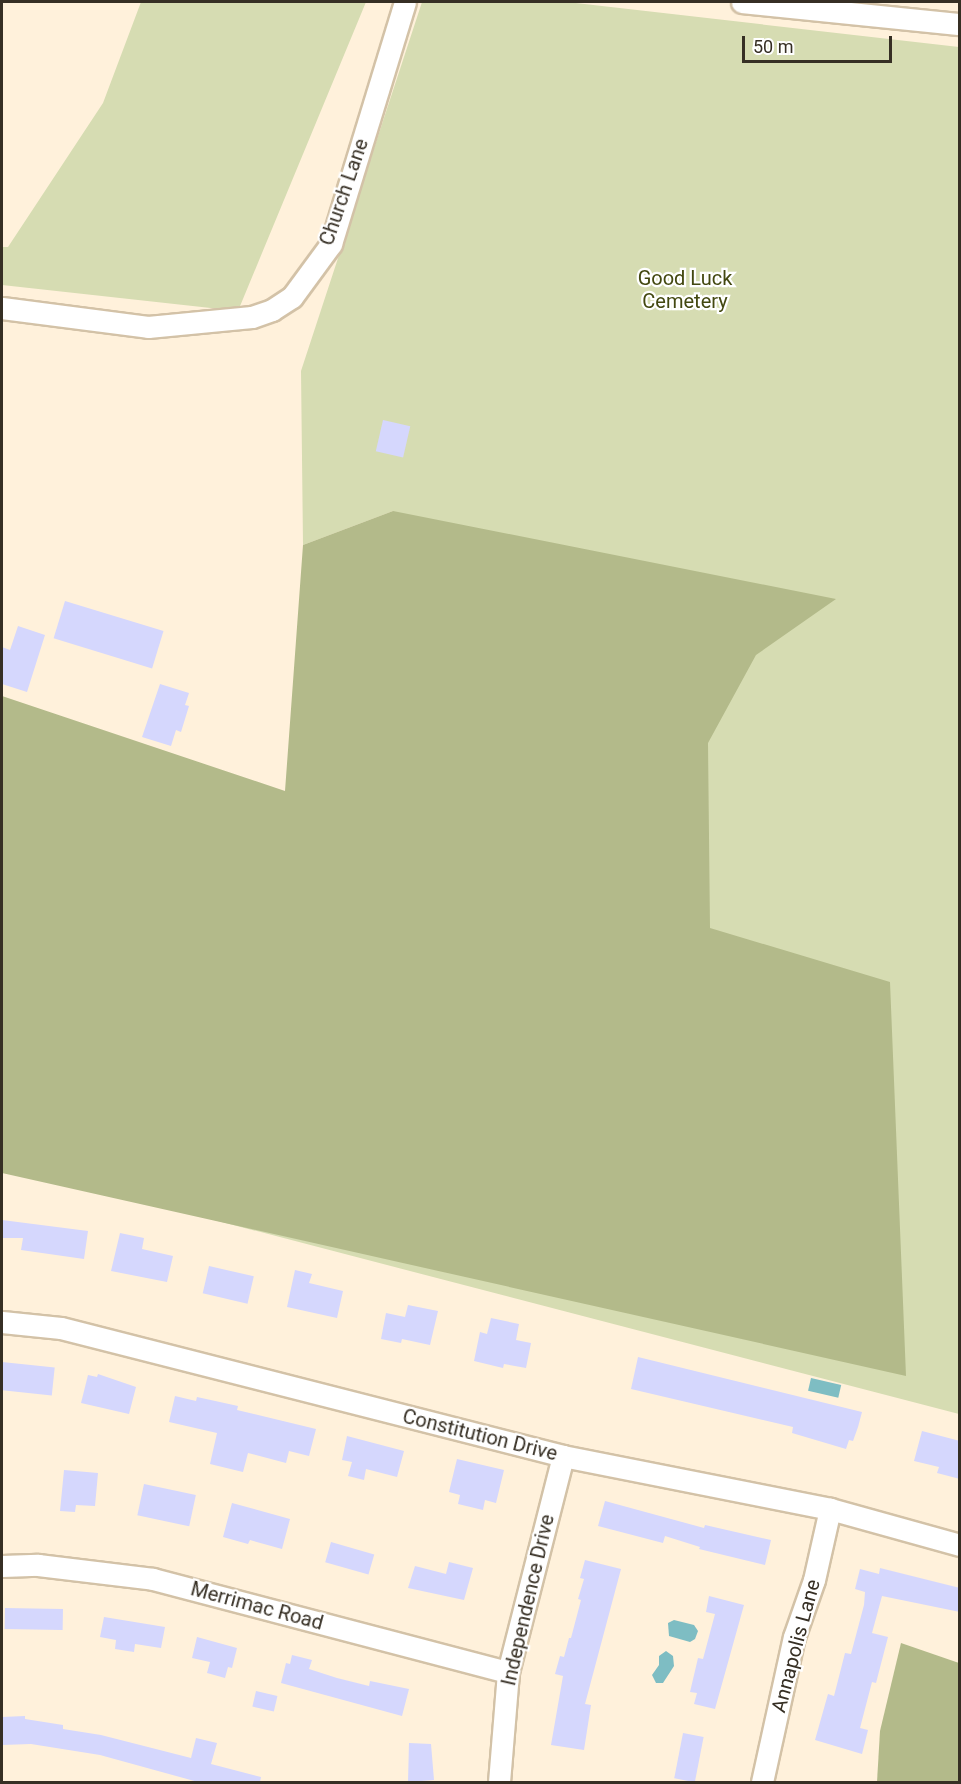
<!DOCTYPE html>
<html>
<head>
<meta charset="utf-8">
<style>
  body { margin:0 }
  #map { position:relative; width:961px; height:1784px; overflow:hidden; background:#fff1db; font-family:Roboto,sans-serif }
  div>[style] { position:absolute }
  [style*='--x'] { left:calc(var(--x)*1px); top:calc(var(--y)*1px); width:calc(var(--w)*1px); rotate:calc(var(--a)*1deg) }
  .green>* { inset:0; background:#d6dcb2 }
  .forest>* { inset:0; background:#b3ba8a }
  .water>* { inset:0; background:#7ebdc3; transform-origin:0 0 }
  .building>* { inset:0; background:#d5d7fd; transform-origin:0 0 }
  .roads { filter:drop-shadow(2px 0 #d3c2a7) drop-shadow(-2px 0 #d3c2a7) drop-shadow(0 2px #d3c2a7) drop-shadow(0 -2px #d3c2a7) }
  .minor>* { height:21px; margin:-10.5px; padding:0 10.5px; transform-origin:10.5px; border-radius:10.5px; background:#fff }
  span { translate:-50% -50%; white-space:nowrap; text-align:center; line-height:1.15; -webkit-text-stroke:4.5px #fff; paint-order:stroke }
  .street-label { font-size:20px; color:#362f24 }
  .park-label { font-size:20px; color:#434810 }
  .frame { position:absolute; inset:0; border:3px solid #362f24; pointer-events:none }
  .scale { position:absolute; left:742px; top:36px; width:150px; height:27px; box-sizing:border-box; border:3px solid #362f24; border-top:0; padding-left:8px; font-size:18px; line-height:21px; white-space:nowrap; color:#362f24; -webkit-text-stroke:4px #fff; paint-order:stroke }
</style>
</head>
<body>
<div id="map">
  <div class="green">
    <i style="clip-path:polygon(141px 2px,366px 2px,238px 311px,2px 285px,2px 247px,8px 247px,103px 103px)"></i>
    <i style="clip-path:polygon(422px 2px,567px 2px,959px 47px,959px 1414px,172px 1209px,393px 511px,303px 545px,301px 371px)"></i>
  </div>
  <div class="forest">
    <i style="clip-path:polygon(393px 511px,836px 599px,756px 655px,708px 743px,710px 928px,890px 982px,906px 1376px,2px 1173px,2px 696px,285px 791px,303px 545px)"></i>
    <i style="clip-path:polygon(901px 1643px,959px 1663px,959px 1782px,877px 1782px,880px 1731px)"></i>
  </div>
  <div class="water">
    <i style="left:811px;top:1378px;width:31px;height:13px;rotate:13deg"></i>
    <i style="clip-path:polygon(674px 1620px,694px 1625px,698px 1631px,695px 1639px,690px 1642px,669px 1636px,668px 1623px)"></i>
    <i style="clip-path:polygon(666px 1651px,673px 1656px,674px 1666px,663px 1683px,656px 1683px,652px 1675px,659px 1665px,659px 1656px)"></i>
  </div>
  <div class="building">
    <i style="left:383px;top:420px;width:28px;height:32px;rotate:13deg"></i>
    <i style="left:65px;top:601px;width:103px;height:39px;rotate:17deg"></i>
    <i style="clip-path:polygon(18px 626px,45px 635px,27px 692px,2px 684px,2px 647px,10px 650px)"></i>
    <i style="clip-path:polygon(160px 684px,189px 693px,185px 705px,189px 706px,181px 732px,176px 730px,171px 746px,142px 737px)"></i>
    <i style="clip-path:polygon(2px 1220px,88px 1231px,84px 1259px,21px 1250px,23px 1238px,2px 1238px)"></i>
    <i style="clip-path:polygon(120px 1233px,144px 1238px,142px 1249px,173px 1256px,167px 1282px,111px 1271px)"></i>
    <i style="left:209px;top:1266px;width:46px;height:28px;rotate:13deg"></i>
    <i style="clip-path:polygon(295px 1270px,312px 1274px,309px 1283px,343px 1291px,337px 1318px,287px 1307px)"></i>
    <i style="clip-path:polygon(408px 1305px,438px 1311px,430px 1345px,402px 1339px,401px 1343px,381px 1339px,386px 1313px,405px 1317px)"></i>
    <i style="clip-path:polygon(491px 1318px,519px 1324px,516px 1340px,531px 1343px,526px 1368px,504px 1364px,503px 1368px,474px 1361px,480px 1332px,487px 1334px)"></i>
    <i style="clip-path:polygon(638px 1357px,862px 1412px,858px 1427px,853px 1441px,849px 1440px,846px 1449px,792px 1433px,793px 1427px,631px 1389px)"></i>
    <i style="left:2px;top:1362px;width:53px;height:28px;rotate:6deg"></i>
    <i style="clip-path:polygon(98px 1374px,136px 1387px,129px 1414px,81px 1403px,88px 1375px,97px 1377px)"></i>
    <i style="clip-path:polygon(175px 1396px,196px 1401px,197px 1397px,238px 1406px,237px 1410px,316px 1429px,309px 1456px,289px 1451px,286px 1463px,248px 1453px,243px 1472px,210px 1464px,217px 1433px,169px 1422px)"></i>
    <i style="clip-path:polygon(922px 1431px,960px 1441px,960px 1479px,937px 1473px,939px 1467px,914px 1461px)"></i>
    <i style="clip-path:polygon(347px 1436px,404px 1451px,397px 1477px,366px 1469px,364px 1480px,348px 1476px,352px 1462px,342px 1460px)"></i>
    <i style="clip-path:polygon(457px 1459px,504px 1470px,496px 1503px,485px 1500px,483px 1510px,458px 1504px,460px 1495px,449px 1492px)"></i>
    <i style="clip-path:polygon(64px 1470px,98px 1473px,95px 1506px,76px 1505px,75px 1512px,60px 1511px)"></i>
    <i style="left:144px;top:1484px;width:53px;height:32px;rotate:12deg"></i>
    <i style="clip-path:polygon(605px 1501px,704px 1528px,705px 1525px,771px 1540px,765px 1565px,699px 1549px,700px 1547px,665px 1536px,663px 1543px,598px 1526px)"></i>
    <i style="clip-path:polygon(232px 1503px,290px 1519px,282px 1549px,250px 1540px,248px 1544px,223px 1537px)"></i>
    <i style="left:331px;top:1542px;width:45px;height:21px;rotate:16deg"></i>
    <i style="clip-path:polygon(585px 1560px,621px 1569px,585px 1704px,591px 1705px,584px 1750px,551px 1745px,563px 1676px,555px 1674px,560px 1656px,564px 1657px,569px 1638px,571px 1638px,581px 1600px,578px 1599px,584px 1579px,580px 1578px)"></i>
    <i style="clip-path:polygon(449px 1562px,473px 1568px,464px 1600px,408px 1588px,415px 1566px,446px 1574px)"></i>
    <i style="clip-path:polygon(880px 1568px,960px 1588px,960px 1612px,882px 1596px,872px 1633px,888px 1637px,876px 1683px,872px 1682px,860px 1728px,868px 1730px,862px 1754px,815px 1740px,828px 1694px,834px 1696px,845px 1653px,851px 1654px,864px 1605px,865px 1592px,855px 1589px,860px 1569px,879px 1574px)"></i>
    <i style="clip-path:polygon(709px 1596px,744px 1605px,715px 1709px,694px 1704px,697px 1693px,690px 1692px,698px 1658px,703px 1659px,715px 1614px,706px 1612px)"></i>
    <i style="left:5px;top:1608px;width:58px;height:21px;rotate:1deg"></i>
    <i style="clip-path:polygon(104px 1617px,165px 1627px,161px 1648px,135px 1644px,134px 1652px,115px 1649px,116px 1640px,100px 1637px)"></i>
    <i style="clip-path:polygon(197px 1637px,237px 1648px,232px 1668px,228px 1667px,225px 1678px,207px 1673px,210px 1662px,192px 1658px)"></i>
    <i style="clip-path:polygon(292px 1655px,312px 1660px,309px 1669px,337px 1678px,369px 1686px,370px 1681px,409px 1689px,402px 1716px,281px 1683px,286px 1663px,290px 1664px)"></i>
    <i style="left:256px;top:1691px;width:22px;height:16px;rotate:13deg"></i>
    <i style="clip-path:polygon(25px 1716px,25px 1719px,63px 1725px,63px 1729px,101px 1735px,191px 1758px,196px 1738px,217px 1743px,211px 1764px,261px 1777px,260px 1782px,198px 1782px,100px 1755px,31px 1744px,2px 1745px,2px 1717px)"></i>
    <i style="left:683px;top:1733px;width:21px;height:46px;rotate:11deg"></i>
    <i style="clip-path:polygon(409px 1743px,431px 1744px,434px 1780px,408px 1782px)"></i>
  </div>
  <div class="roads">
    <div class="minor">
      <i style="--x:742;--y:2;--w:219;--a:5.8"></i>
      <i style="--x:2;--y:308;--w:147;--a:7.4"></i>
      <i style="--x:148;--y:327;--w:104;--a:-5.5"></i>
      <i style="--x:252;--y:317;--w:21;--a:-19"></i>
      <i style="--x:272;--y:310;--w:24;--a:-33"></i>
      <i style="--x:292;--y:297;--w:66;--a:-53.7"></i>
      <i style="--x:331;--y:244;--w:253;--a:-73"></i>
      <i style="--x:2;--y:1322;--w:59;--a:5.8"></i>
      <i style="--x:61;--y:1328;--w:518;--a:14.3"></i>
      <i style="--x:563;--y:1456;--w:272;--a:11.2"></i>
      <i style="--x:830;--y:1509;--w:135;--a:15.5"></i>
      <i style="--x:2;--y:1566;--w:36;--a:-2"></i>
      <i style="--x:38;--y:1565;--w:116;--a:6.9"></i>
      <i style="--x:153;--y:1579;--w:367;--a:14.7"></i>
      <i style="--x:499;--y:1782;--w:110;--a:-85.3"></i>
      <i style="--x:508;--y:1672;--w:223;--a:-75.7"></i>
      <i style="--x:762;--y:1782;--w:148;--a:-77.6"></i>
      <i style="--x:794;--y:1637;--w:60;--a:-70.7"></i>
      <i style="--x:814;--y:1580;--w:73;--a:-77.3"></i>
    </div>
  </div>
  <div class="street-label">
    <span style="left:344px;top:192px;rotate:-71deg">Church Lane</span>
    <span style="left:480px;top:1435px;rotate:14deg">Constitution Drive</span>
    <span style="left:528px;top:1600px;rotate:-77deg">Independence Drive</span>
    <span style="left:257px;top:1606px;rotate:15deg">Merrimac Road</span>
    <span style="left:796px;top:1646px;rotate:-75deg">Annapolis Lane</span>
  </div>
  <div class="park-label">
    <span style="left:685px;top:290px">Good Luck<br>Cemetery</span>
  </div>
  <div class="frame"></div>
  <div class="scale">50 m</div>
</div>
</body>
</html>
